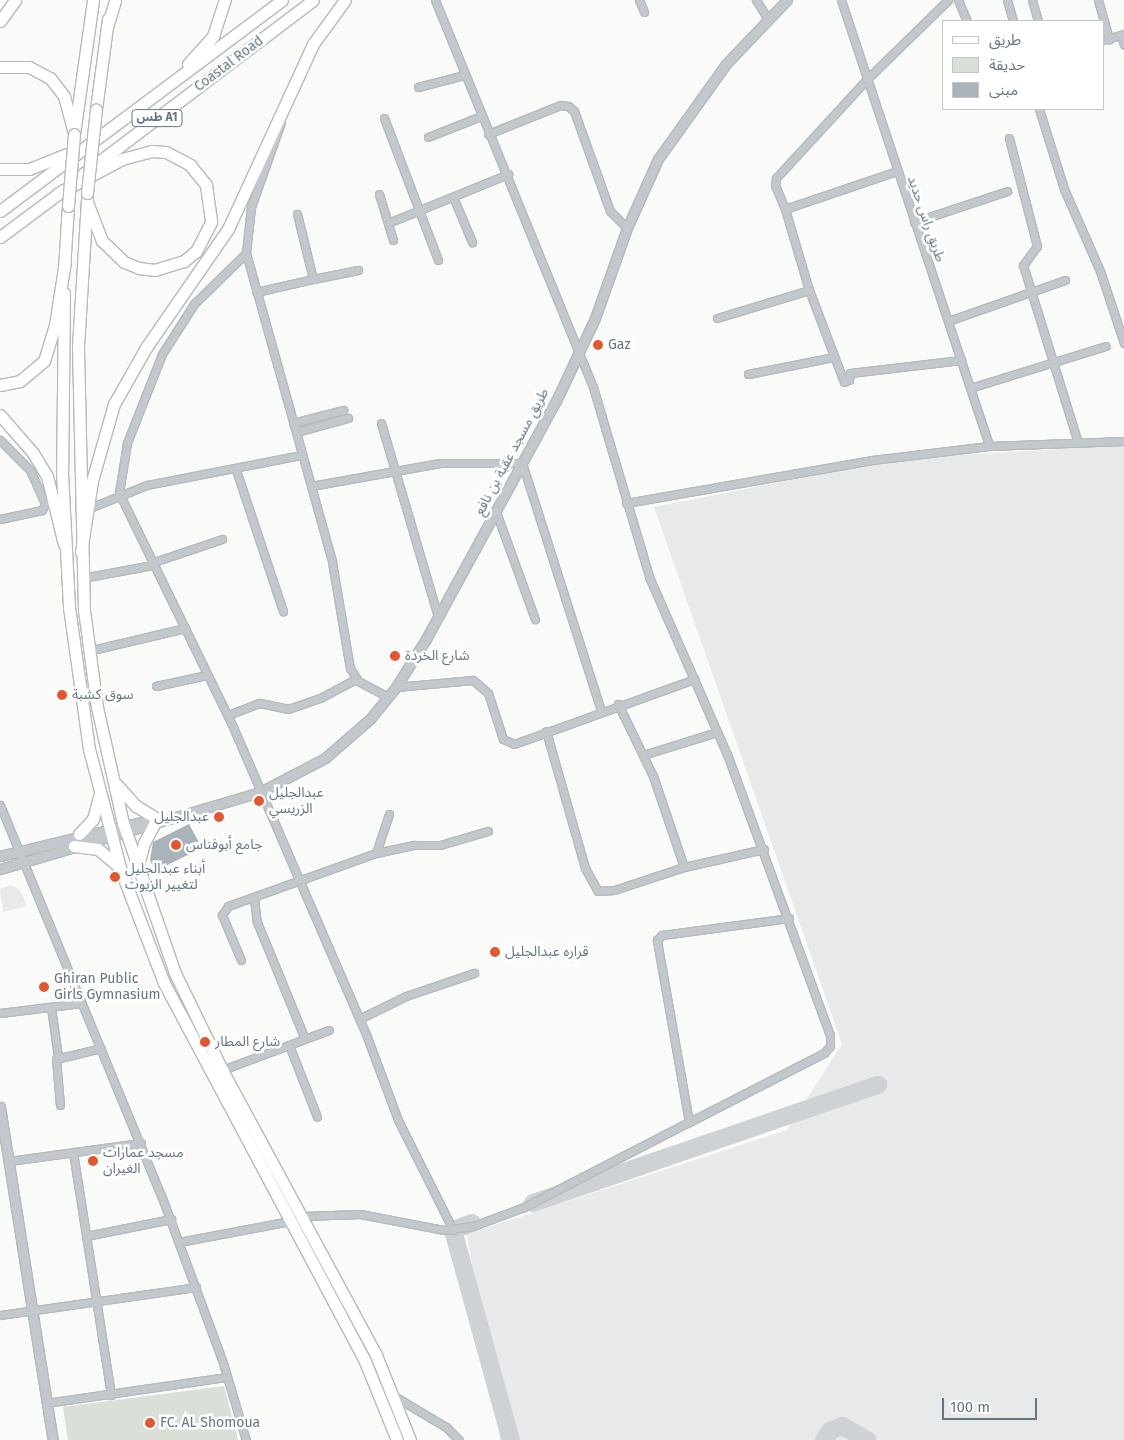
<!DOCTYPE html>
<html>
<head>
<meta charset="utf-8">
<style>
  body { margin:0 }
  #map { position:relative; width:1124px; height:1440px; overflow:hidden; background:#fafaf8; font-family:"Fira Sans","Noto Sans Arabic",sans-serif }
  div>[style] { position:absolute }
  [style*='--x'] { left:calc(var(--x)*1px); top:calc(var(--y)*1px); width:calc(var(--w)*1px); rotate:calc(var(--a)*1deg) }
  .built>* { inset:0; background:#e8e9e9 }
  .green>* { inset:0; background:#dadfd7 }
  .taxiway>* { height:18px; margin:-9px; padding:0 9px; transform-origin:9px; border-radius:9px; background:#ced2d4 }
  .building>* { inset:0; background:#aab3b9 }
  .roads { filter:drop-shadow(1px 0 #b5babe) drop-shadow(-1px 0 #b5babe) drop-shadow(0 1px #b5babe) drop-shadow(0 -1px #b5babe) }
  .minor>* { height:7px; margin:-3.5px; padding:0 3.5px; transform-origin:3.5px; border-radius:3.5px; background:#c3c8cc }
  .tertiary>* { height:9px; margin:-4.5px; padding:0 4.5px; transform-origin:4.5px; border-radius:4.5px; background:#c3c8cc }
  .primary>* { height:11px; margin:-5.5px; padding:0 5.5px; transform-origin:5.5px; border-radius:5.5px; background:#fff }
  .trunk>* { height:11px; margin:-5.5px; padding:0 5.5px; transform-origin:5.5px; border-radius:5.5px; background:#fff }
  .bridges { filter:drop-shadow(1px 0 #b5babe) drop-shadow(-1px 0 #b5babe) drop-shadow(0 1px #b5babe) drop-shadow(0 -1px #b5babe) }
  .primary-bridge>* { height:11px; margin:-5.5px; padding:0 5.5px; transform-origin:5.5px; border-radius:5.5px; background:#fff }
  .dots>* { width:14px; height:14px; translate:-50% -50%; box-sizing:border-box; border:2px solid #fff; border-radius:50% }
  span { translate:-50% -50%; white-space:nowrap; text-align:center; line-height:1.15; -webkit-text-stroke:5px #fff; paint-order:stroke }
  .shield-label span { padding:1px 4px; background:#fff; border:1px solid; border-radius:4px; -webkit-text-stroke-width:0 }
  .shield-label { font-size:12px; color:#657683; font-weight:700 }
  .street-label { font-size:14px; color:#657683 }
  .poi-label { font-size:14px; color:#657683 }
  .left { translate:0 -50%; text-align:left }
  .right { translate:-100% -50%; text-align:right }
  .legend { position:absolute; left:942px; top:20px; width:162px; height:90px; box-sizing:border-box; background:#fff; border:1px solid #c1c8cd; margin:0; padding:6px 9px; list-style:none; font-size:15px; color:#657683 }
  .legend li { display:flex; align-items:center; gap:10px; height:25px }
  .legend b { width:25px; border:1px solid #c1c8cd }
  .scale { position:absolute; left:942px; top:1398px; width:95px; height:22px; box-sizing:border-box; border:2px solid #657683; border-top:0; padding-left:6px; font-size:15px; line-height:18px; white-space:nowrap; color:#657683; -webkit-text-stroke:4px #fff; paint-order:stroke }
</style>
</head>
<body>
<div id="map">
  <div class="built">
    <i style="clip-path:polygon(1124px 445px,1124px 1440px,500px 1440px,467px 1234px,787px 1130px,842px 1044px,654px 507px,897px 459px)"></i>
    <i style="clip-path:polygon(11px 885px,20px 890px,27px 906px,3px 912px,0 889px)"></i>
  </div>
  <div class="green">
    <i style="clip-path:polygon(224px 1386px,238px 1440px,68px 1440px,63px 1407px)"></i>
  </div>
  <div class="taxiway">
    <i style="--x:533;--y:1203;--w:365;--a:-18.9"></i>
    <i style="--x:472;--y:1223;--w:20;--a:160"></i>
    <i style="--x:453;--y:1230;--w:218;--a:74.6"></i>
    <i style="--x:824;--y:1440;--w:11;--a:-56"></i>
    <i style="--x:830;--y:1431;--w:13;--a:-23"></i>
    <i style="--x:842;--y:1426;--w:29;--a:29"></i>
  </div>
  <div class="building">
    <i style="clip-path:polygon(189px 824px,202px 848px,155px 871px,150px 860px,153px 842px)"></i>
  </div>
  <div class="roads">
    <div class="minor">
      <i style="--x:435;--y:0;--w:418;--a:67.8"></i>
      <i style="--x:593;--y:387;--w:200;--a:73.5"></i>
      <i style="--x:650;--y:579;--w:191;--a:66.3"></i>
      <i style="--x:727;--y:754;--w:299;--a:69.9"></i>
      <i style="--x:830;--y:1035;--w:11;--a:90"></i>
      <i style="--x:830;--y:1046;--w:9;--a:131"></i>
      <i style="--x:824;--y:1053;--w:152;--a:152.9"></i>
      <i style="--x:639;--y:0;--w:13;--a:67"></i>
      <i style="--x:756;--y:0;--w:22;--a:58"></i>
      <i style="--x:841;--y:0;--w:470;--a:71.6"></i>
      <i style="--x:958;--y:0;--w:23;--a:67"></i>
      <i style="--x:1007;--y:0;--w:22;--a:74"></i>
      <i style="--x:1032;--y:0;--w:22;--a:74"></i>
      <i style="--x:1098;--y:0;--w:41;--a:74.2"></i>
      <i style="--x:1121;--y:35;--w:10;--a:73"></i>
      <i style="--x:1103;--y:40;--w:22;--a:-16"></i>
      <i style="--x:418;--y:87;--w:48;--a:-14.6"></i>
      <i style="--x:1039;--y:109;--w:84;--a:72.6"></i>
      <i style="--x:1064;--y:189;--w:90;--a:66.3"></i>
      <i style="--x:1100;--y:271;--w:76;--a:71.6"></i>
      <i style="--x:384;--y:118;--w:152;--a:69.2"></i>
      <i style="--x:281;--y:122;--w:90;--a:109.4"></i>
      <i style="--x:251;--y:207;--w:46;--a:96.2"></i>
      <i style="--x:246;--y:253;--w:321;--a:74.4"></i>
      <i style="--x:332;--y:562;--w:108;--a:80.4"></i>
      <i style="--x:350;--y:668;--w:15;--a:58"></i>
      <i style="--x:358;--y:681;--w:34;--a:28"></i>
      <i style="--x:488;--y:134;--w:78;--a:-21.9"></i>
      <i style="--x:560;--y:105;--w:8;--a:7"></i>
      <i style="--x:568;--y:106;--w:8;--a:40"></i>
      <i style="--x:574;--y:111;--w:106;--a:70.2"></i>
      <i style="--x:610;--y:211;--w:24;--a:45"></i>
      <i style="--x:428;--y:137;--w:57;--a:-21.6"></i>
      <i style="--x:1009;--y:138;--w:112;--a:75.5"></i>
      <i style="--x:1037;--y:246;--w:24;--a:126"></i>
      <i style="--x:1023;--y:265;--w:186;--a:72.8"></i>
      <i style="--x:897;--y:171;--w:118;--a:161.3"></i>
      <i style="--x:785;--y:209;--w:84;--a:73.5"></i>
      <i style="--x:809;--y:290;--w:98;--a:69.2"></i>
      <i style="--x:844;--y:382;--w:5;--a:-22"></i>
      <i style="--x:849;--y:380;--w:7;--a:-82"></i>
      <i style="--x:850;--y:373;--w:112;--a:-6.7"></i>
      <i style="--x:379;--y:194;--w:48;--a:73.1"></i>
      <i style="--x:454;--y:199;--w:47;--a:67.3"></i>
      <i style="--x:785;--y:209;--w:25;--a:-113"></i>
      <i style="--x:775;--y:186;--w:8;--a:-83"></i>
      <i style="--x:776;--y:178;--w:134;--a:-47.4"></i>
      <i style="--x:867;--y:79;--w:113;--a:-44.3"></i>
      <i style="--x:914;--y:222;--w:98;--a:-18.4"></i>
      <i style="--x:388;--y:223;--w:130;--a:-22.2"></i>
      <i style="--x:246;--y:253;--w:73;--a:135.6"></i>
      <i style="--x:194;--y:304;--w:59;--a:122.6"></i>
      <i style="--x:162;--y:354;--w:96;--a:111.5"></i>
      <i style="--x:127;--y:443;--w:51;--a:99.1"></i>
      <i style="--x:119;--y:493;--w:260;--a:64"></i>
      <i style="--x:233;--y:727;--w:338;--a:66.6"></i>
      <i style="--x:367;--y:1037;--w:89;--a:69.5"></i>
      <i style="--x:398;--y:1120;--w:123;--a:63.4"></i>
      <i style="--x:313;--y:279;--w:46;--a:-11.3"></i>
      <i style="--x:256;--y:292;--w:58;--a:-12.8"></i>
      <i style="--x:313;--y:279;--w:67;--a:-103.8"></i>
      <i style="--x:717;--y:318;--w:96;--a:-16.9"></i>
      <i style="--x:948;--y:321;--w:124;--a:-19.3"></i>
      <i style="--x:748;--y:374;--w:88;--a:-11.2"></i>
      <i style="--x:970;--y:388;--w:142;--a:-17.2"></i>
      <i style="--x:293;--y:423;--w:52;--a:-14.6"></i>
      <i style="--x:381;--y:423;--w:202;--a:73.6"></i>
      <i style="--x:296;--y:432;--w:54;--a:-15.1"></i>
      <i style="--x:0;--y:440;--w:42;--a:45"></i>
      <i style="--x:30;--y:470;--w:37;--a:66"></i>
      <i style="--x:45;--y:504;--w:7;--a:117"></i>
      <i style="--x:42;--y:510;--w:43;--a:167.9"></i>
      <i style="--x:236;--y:470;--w:149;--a:71.6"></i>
      <i style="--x:311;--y:486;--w:131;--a:-10.1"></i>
      <i style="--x:440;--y:463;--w:82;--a:0"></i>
      <i style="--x:522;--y:463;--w:259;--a:72.3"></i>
      <i style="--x:626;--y:503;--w:250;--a:-9.9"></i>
      <i style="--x:872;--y:460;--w:118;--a:-6.8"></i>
      <i style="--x:989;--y:446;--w:135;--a:-2.1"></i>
      <i style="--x:87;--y:509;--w:65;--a:-21.8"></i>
      <i style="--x:147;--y:485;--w:158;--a:-11"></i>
      <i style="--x:496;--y:512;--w:114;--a:70"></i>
      <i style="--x:151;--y:563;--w:75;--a:-18.7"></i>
      <i style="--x:82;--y:578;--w:72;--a:-10.4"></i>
      <i style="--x:88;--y:651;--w:100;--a:-13.3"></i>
      <i style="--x:156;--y:686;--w:52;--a:-12.2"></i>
      <i style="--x:396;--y:687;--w:77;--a:-5.2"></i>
      <i style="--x:473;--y:680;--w:20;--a:41"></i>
      <i style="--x:488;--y:693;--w:48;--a:71.9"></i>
      <i style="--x:503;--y:739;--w:12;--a:24"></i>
      <i style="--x:514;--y:744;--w:192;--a:-19.8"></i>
      <i style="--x:618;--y:704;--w:80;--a:64.1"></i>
      <i style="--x:653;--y:776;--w:96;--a:71.2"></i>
      <i style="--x:228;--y:715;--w:34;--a:-21"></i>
      <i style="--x:260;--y:703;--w:29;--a:12"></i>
      <i style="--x:288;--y:709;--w:36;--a:-19"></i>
      <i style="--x:322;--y:697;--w:38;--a:-28"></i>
      <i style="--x:546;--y:731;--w:142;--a:74.1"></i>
      <i style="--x:585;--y:868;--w:26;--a:61"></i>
      <i style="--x:598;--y:891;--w:16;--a:-4"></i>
      <i style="--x:614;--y:890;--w:74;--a:-18.2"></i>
      <i style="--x:684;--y:867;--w:82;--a:-12.7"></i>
      <i style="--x:643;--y:755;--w:77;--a:-17.3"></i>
      <i style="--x:0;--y:805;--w:422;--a:67.6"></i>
      <i style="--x:161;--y:1195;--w:179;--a:69.7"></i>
      <i style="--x:223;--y:1363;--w:80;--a:73.4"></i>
      <i style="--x:376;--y:853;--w:41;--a:-71.6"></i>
      <i style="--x:254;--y:899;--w:23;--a:83"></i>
      <i style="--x:257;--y:922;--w:126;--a:67.7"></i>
      <i style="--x:241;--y:960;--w:49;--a:-112.9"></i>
      <i style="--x:222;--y:915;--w:11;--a:-56"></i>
      <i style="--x:228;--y:906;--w:157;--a:-19.7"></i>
      <i style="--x:376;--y:853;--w:39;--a:-12"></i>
      <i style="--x:414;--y:845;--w:26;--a:0"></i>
      <i style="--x:440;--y:845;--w:50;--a:-16.3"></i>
      <i style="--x:51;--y:1007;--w:50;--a:82"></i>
      <i style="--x:0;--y:1013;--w:82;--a:-7"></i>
      <i style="--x:359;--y:1019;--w:52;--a:-26.1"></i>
      <i style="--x:406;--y:996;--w:72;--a:-18.7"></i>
      <i style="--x:289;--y:1045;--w:77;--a:68.7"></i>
      <i style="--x:222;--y:1070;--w:114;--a:-20.5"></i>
      <i style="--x:60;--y:1105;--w:46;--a:-95"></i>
      <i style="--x:56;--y:1059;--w:46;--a:-13.7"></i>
      <i style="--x:73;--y:1152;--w:246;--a:81.1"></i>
      <i style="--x:9;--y:1161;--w:133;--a:-7.8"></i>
      <i style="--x:303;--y:1216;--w:57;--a:-2"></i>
      <i style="--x:360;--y:1214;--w:86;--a:10.8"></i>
      <i style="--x:444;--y:1230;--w:29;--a:-8"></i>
      <i style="--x:473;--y:1226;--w:54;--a:-20.4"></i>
      <i style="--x:524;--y:1207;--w:186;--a:-27.3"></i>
      <i style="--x:689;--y:1122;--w:185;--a:-100"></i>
      <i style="--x:657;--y:940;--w:7;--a:-45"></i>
      <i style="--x:662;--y:935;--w:128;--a:-7.6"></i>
      <i style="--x:86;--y:1236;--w:87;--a:-11.3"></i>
      <i style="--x:179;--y:1242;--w:113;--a:-10.7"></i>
      <i style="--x:0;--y:1315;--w:198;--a:-8.1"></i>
      <i style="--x:394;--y:1396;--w:61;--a:30.8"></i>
      <i style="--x:446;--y:1427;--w:18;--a:45"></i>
      <i style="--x:46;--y:1403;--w:183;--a:-8.2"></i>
    </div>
    <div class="tertiary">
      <i style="--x:0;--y:856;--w:163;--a:-13.5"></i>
      <i style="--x:0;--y:869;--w:271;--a:-16.5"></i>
      <i style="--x:260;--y:792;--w:73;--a:-27.6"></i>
      <i style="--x:325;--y:758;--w:60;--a:-40.9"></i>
      <i style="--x:370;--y:719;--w:41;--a:-50.9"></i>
      <i style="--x:396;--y:687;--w:57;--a:-58"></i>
      <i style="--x:426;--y:639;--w:271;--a:-61.4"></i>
      <i style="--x:556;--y:401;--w:92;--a:-64.8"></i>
      <i style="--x:595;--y:318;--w:96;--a:-70.4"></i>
      <i style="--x:627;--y:228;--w:76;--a:-65.8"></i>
      <i style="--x:658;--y:159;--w:117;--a:-54.4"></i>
      <i style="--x:726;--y:64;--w:88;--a:-46.4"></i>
      <i style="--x:0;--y:1107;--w:337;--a:81"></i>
    </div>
    <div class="primary">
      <i style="--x:96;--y:109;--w:91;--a:-82.4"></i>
      <i style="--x:74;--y:134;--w:135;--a:-81.9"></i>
      <i style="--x:87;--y:199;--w:148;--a:93.5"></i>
      <i style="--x:78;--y:347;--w:263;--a:88.7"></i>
      <i style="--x:84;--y:610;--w:98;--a:82.4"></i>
      <i style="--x:97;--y:707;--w:119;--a:77.4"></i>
      <i style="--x:123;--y:823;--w:159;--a:70.9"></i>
      <i style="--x:175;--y:973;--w:108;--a:64.1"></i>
      <i style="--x:222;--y:1070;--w:324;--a:61.6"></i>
      <i style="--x:376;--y:1355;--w:92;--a:68.2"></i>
      <i style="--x:64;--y:269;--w:63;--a:-86.4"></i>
      <i style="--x:64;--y:293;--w:180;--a:90.6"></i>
      <i style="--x:62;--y:473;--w:134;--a:87"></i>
      <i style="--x:69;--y:607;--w:143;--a:82"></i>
      <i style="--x:89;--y:749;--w:126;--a:75.3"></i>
      <i style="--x:121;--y:871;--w:120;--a:69"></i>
      <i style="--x:164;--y:983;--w:426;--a:62"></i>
      <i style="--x:364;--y:1359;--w:87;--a:67.8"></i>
      <i style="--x:116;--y:784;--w:30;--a:48"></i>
      <i style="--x:136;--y:806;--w:23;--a:31"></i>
      <i style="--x:79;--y:834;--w:21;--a:-47"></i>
      <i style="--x:93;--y:819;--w:24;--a:-75"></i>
      <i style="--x:74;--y:846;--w:24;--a:7"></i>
      <i style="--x:98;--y:849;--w:26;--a:40"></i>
      <i style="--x:137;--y:869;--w:27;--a:-75"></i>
      <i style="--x:144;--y:843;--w:21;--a:-62"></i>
    </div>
    <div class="trunk">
      <i style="--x:0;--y:21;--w:26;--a:-54"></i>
      <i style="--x:107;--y:27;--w:28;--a:-73"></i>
      <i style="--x:188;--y:64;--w:38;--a:-48"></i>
      <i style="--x:213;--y:36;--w:38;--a:-72"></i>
      <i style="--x:0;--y:67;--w:29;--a:0"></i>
      <i style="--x:29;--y:67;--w:24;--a:28"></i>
      <i style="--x:50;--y:78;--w:23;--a:52"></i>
      <i style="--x:64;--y:96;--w:39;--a:75"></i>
      <i style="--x:0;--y:169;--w:29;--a:0"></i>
      <i style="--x:29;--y:169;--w:41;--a:-21.5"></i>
      <i style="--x:83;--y:174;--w:288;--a:-37.1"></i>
      <i style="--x:57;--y:194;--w:74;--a:-28.3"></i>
      <i style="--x:122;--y:159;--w:30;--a:-15"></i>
      <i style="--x:151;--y:151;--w:15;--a:4"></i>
      <i style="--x:166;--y:152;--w:27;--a:28"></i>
      <i style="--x:190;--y:165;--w:26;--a:51"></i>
      <i style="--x:206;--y:185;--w:37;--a:82"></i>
      <i style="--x:211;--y:222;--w:33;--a:117"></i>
      <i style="--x:196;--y:251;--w:16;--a:140"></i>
      <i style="--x:184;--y:261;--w:30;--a:163"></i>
      <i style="--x:155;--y:270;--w:16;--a:-173"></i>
      <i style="--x:139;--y:268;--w:16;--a:-158"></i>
      <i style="--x:124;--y:262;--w:30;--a:-136"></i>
      <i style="--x:102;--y:241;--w:42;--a:-111"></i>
      <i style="--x:0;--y:211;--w:352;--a:-36.8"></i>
      <i style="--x:0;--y:237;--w:79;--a:-36.7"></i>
      <i style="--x:0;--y:385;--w:20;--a:-11"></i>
      <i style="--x:20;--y:381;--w:31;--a:-40"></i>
      <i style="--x:44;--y:361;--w:38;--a:-73"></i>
      <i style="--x:55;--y:325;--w:65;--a:-81.1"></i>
      <i style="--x:0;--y:415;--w:50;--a:49"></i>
      <i style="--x:33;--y:453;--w:27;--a:59"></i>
      <i style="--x:47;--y:476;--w:70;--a:76"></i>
      <i style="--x:81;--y:552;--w:72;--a:-81.2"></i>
      <i style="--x:92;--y:481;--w:80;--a:-74.1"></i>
      <i style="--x:114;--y:404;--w:67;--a:-60.4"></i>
      <i style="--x:147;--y:346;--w:142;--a:-55.3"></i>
      <i style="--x:228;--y:229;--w:204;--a:-65.3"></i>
      <i style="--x:313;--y:44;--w:54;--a:-54"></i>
    </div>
  </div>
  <div class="bridges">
    <div class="primary-bridge">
      <i style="--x:87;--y:193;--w:84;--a:-83.9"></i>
      <i style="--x:68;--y:206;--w:72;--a:-85.2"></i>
    </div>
  </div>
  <div class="dots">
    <i style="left:598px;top:345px;background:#e4572e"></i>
    <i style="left:395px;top:656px;background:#e4572e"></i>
    <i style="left:62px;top:695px;background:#e4572e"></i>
    <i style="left:259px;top:801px;background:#e4572e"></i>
    <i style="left:219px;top:817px;background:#e4572e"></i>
    <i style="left:176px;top:845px;background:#e4572e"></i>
    <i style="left:115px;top:877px;background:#e4572e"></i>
    <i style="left:495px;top:952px;background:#e4572e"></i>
    <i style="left:44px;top:987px;background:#e4572e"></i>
    <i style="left:205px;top:1042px;background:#e4572e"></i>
    <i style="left:93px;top:1161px;background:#e4572e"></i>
    <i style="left:150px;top:1423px;background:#e4572e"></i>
  </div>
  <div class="shield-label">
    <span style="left:157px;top:118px">طس A1</span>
  </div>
  <div class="street-label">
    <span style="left:229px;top:64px;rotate:-37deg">Coastal Road</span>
    <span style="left:926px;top:219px;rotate:71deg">طريق راس حديد</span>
    <span style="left:512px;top:452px;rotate:-62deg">طريق مسجد عقبة بن نافع</span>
  </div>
  <div class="poi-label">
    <span class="left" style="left:608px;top:345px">Gaz</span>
    <span class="left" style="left:405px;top:656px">شارع الخردة</span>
    <span class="left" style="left:72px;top:695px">سوق كشبة</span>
    <span class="left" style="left:269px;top:801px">عبدالجليل<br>الزريسي</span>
    <span class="right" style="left:209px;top:817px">عبدالجليل</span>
    <span class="left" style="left:186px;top:845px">جامع أبوفناس</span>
    <span class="left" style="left:125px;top:877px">أبناء عبدالجليل<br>لتغيير الزيوت</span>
    <span class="left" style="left:505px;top:952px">قراره عبدالجليل</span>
    <span class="left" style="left:54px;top:987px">Ghiran Public<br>Girls Gymnasium</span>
    <span class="left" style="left:215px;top:1042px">شارع المطار</span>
    <span class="left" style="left:103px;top:1161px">مسجد عمارات<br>الغيران</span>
    <span class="left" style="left:160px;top:1423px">FC. AL Shomoua</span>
  </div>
  <ul class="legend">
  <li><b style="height:6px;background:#fff"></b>طريق</li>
  <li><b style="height:14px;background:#dadfd7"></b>حديقة</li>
  <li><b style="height:14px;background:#aab3b9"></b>مبنى</li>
  </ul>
  <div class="scale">100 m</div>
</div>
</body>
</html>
